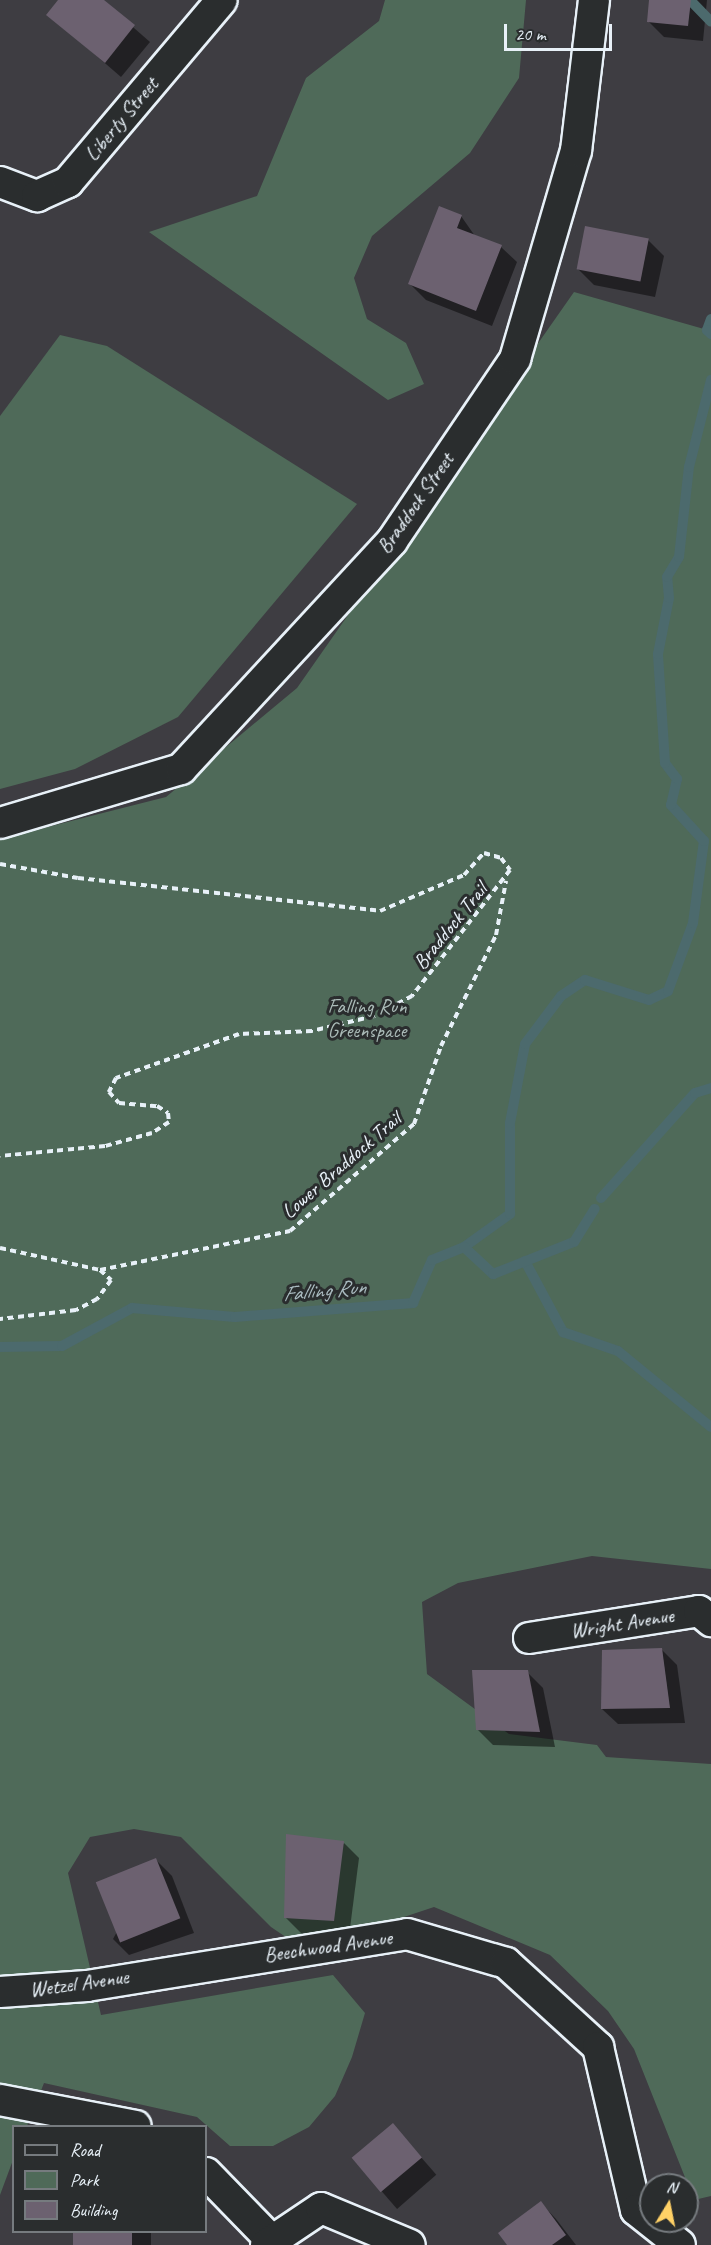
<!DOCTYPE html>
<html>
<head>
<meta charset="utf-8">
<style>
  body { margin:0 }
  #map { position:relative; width:711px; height:2245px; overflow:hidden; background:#3e3d42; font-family:Caveat,sans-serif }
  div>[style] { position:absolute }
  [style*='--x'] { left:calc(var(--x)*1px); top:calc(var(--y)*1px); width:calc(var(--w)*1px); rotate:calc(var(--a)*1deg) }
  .green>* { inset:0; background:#4f6a59 }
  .shadow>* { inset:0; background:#0007; transform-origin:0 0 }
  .stream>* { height:10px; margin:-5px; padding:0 5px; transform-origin:5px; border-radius:5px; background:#4c6a6d }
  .building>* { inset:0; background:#6c6170; transform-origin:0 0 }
  .path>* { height:4px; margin-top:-2px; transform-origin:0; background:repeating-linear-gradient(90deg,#e8f1f8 0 6px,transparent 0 10.5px) }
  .roads { filter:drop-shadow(2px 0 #e8f1f8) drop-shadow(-2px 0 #e8f1f8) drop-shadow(0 2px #e8f1f8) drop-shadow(0 -2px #e8f1f8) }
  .minor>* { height:30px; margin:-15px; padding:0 15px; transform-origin:15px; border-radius:15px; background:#2a2d2e }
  span { translate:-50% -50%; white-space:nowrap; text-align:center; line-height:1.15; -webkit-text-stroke:6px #2a2d2e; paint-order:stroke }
  .street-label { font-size:21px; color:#e8f1f8 }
  .park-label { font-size:21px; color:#abbbb8 }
  .water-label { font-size:22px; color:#aabbc0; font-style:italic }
  .legend { position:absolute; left:12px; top:2125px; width:195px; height:108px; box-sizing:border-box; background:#2a2d2e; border:2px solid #767b7f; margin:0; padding:8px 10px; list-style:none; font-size:18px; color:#e8f1f8 }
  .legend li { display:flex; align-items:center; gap:12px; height:30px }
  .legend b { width:30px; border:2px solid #767b7f }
  .north { position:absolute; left:639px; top:2173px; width:60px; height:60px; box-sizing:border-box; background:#2a2d2e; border:2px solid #767b7f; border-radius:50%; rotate:10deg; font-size:16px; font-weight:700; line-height:24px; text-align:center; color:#e8f1f8 }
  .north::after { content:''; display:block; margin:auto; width:21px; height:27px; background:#ffd166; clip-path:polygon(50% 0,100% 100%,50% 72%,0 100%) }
  .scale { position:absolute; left:504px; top:24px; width:108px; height:27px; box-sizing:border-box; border:3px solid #e8f1f8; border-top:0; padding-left:8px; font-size:18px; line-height:21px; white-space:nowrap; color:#e8f1f8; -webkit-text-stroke:4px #2a2d2e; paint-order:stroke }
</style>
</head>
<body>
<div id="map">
  <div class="green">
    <i style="clip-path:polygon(385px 0,526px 0,519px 78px,470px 153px,372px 236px,354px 278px,367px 319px,406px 343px,424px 384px,388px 400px,149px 232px,257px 196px,306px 78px,379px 21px)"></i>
    <i style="clip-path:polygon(574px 292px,711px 331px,711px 1569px,592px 1556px,458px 1583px,422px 1602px,427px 1674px,509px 1734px,597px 1745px,606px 1757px,711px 1764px,711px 2196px,694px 2200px,634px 2049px,608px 2011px,550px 1955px,434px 1907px,305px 1950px,271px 1927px,181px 1837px,134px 1829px,90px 1837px,68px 1873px,101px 2015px,333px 1975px,365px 2013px,352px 2057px,335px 2096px,309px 2127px,273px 2146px,230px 2146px,197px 2117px,44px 2083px,27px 2126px,14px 2126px,13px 2160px,0 2195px,0 839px,166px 797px,297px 688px)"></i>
    <i style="clip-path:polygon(60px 335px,107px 346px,357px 504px,178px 717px,75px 769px,0 789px,0 416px)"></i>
  </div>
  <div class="shadow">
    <i style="clip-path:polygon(59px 0,102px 0,150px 42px,121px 77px,48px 14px)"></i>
    <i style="clip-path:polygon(651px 0,707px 0,703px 41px,664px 37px,648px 21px)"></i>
    <i style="clip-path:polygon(461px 216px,475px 236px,501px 247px,517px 262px,492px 326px,426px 300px,410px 284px)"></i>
    <i style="clip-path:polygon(648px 240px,664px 256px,655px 297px,594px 285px,578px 269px)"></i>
    <i style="clip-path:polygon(662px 1650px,677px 1665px,685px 1723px,618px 1724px,602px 1709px)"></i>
    <i style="clip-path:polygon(527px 1672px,543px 1688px,555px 1747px,493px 1745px,477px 1729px)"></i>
    <i style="clip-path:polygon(344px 1843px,359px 1858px,349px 1936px,302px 1934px,286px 1918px)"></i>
    <i style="clip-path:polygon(156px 1860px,172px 1876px,194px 1933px,129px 1955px,113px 1939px)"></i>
    <i style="left:393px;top:2125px;width:66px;height:52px;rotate:49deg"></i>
    <i style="clip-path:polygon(541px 2203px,556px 2219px,576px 2245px,509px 2245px)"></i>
    <i style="left:75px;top:2232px;width:76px;height:13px"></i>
  </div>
  <div class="stream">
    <i style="--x:690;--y:0;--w:30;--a:46"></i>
    <i style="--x:711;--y:319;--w:12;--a:110"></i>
    <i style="--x:707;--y:330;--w:6;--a:45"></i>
    <i style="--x:601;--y:1198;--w:141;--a:-48.2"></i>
    <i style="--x:695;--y:1093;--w:17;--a:-17"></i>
    <i style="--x:464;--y:1247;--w:57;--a:-35.7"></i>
    <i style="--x:510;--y:1214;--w:91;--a:-90"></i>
    <i style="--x:510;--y:1123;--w:80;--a:-79.2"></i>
    <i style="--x:525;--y:1044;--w:60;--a:-53.1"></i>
    <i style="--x:561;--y:996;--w:29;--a:-34"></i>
    <i style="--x:585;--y:980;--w:67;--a:17.4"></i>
    <i style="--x:649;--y:1000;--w:21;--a:-25"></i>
    <i style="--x:668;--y:991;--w:72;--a:-69.8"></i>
    <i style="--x:693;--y:923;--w:83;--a:-82.4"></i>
    <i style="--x:704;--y:841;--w:49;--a:-132.5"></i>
    <i style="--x:671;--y:805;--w:27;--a:-77"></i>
    <i style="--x:677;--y:779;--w:20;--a:-127"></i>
    <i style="--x:665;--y:763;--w:109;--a:-93.7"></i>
    <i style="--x:658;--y:654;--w:57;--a:-78.9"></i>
    <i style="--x:669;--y:598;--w:21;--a:-95"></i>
    <i style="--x:667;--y:577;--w:23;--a:-59"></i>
    <i style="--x:679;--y:557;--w:91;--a:-83.7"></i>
    <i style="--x:689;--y:467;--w:90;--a:-75.8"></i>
    <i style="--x:525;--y:1261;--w:81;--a:61.8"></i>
    <i style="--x:563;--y:1332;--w:58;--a:19.1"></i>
    <i style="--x:618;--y:1351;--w:120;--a:39.3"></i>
    <i style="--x:0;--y:1347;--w:62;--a:-0.9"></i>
    <i style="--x:62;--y:1346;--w:80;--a:-28.5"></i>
    <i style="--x:132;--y:1308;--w:103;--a:5"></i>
    <i style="--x:235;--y:1317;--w:179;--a:-4.5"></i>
    <i style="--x:413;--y:1303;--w:47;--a:-66.2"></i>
    <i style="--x:432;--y:1260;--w:35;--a:-22"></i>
    <i style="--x:464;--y:1247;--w:40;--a:43"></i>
    <i style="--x:493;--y:1274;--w:87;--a:-21.6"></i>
    <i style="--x:574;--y:1242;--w:39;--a:-58"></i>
  </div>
  <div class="building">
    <i style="clip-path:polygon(58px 0,104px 0,135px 25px,105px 63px,46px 15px)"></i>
    <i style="clip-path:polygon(649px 0,691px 0,688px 26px,647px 22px)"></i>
    <i style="clip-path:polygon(439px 206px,462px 215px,457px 228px,502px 245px,476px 311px,408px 284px)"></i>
    <i style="left:585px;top:226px;width:65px;height:44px;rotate:11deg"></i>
    <i style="clip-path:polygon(662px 1648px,670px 1708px,601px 1709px,602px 1650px)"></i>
    <i style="clip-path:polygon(472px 1670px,528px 1670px,540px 1732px,476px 1730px)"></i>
    <i style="clip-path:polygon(286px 1834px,344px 1841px,334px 1921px,284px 1918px)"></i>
    <i style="left:156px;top:1858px;width:65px;height:65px;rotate:68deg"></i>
    <i style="left:393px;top:2123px;width:45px;height:54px;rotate:50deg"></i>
    <i style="clip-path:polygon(541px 2201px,566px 2235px,552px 2245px,507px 2245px,498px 2233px)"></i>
    <i style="left:73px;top:2232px;width:59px;height:13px"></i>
  </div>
  <div class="path">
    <i style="--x:0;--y:864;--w:79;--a:10.2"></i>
    <i style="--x:78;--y:878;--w:304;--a:6.2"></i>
    <i style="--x:380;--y:911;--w:91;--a:-23.2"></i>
    <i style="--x:464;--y:875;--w:30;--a:-48"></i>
    <i style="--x:484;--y:853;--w:18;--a:16"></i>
    <i style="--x:501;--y:858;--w:15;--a:53"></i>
    <i style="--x:510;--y:870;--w:160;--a:127.9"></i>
    <i style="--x:412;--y:996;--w:43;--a:152.2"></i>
    <i style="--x:374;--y:1016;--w:64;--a:166.4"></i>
    <i style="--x:312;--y:1031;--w:73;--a:177.6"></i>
    <i style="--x:239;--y:1034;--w:131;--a:160.3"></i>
    <i style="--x:116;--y:1078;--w:16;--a:117"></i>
    <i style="--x:109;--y:1092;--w:15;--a:48"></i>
    <i style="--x:119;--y:1103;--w:38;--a:5"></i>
    <i style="--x:157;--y:1106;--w:13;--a:32"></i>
    <i style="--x:168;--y:1113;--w:9;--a:84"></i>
    <i style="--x:169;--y:1122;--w:20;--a:147"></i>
    <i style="--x:152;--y:1133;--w:49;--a:164.5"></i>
    <i style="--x:105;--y:1146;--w:105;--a:174.6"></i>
    <i style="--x:0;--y:1248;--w:102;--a:12.4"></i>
    <i style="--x:100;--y:1270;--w:15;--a:42"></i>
    <i style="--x:111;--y:1280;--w:24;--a:126"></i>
    <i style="--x:97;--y:1299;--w:24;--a:152"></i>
    <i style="--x:76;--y:1310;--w:77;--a:173.2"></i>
    <i style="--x:100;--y:1270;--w:194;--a:-11.6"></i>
    <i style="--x:290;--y:1231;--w:164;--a:-40.8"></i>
    <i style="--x:414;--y:1124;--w:83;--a:-70.9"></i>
    <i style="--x:441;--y:1046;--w:124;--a:-63.6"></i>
    <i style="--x:496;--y:935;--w:55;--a:-79.5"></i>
  </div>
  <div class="roads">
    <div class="minor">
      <i style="--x:0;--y:182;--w:40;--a:21"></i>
      <i style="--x:37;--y:196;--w:34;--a:-24"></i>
      <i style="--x:68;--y:182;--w:238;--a:-49.8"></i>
      <i style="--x:0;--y:823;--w:189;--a:-16.6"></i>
      <i style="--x:181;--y:769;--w:311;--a:-47.2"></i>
      <i style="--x:392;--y:541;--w:220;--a:-55.9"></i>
      <i style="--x:515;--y:359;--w:217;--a:-73.7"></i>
      <i style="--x:576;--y:151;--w:152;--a:-83.2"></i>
      <i style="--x:529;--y:1638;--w:172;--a:-9"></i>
      <i style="--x:699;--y:1611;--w:16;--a:40"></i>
      <i style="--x:0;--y:1992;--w:87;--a:-3.9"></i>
      <i style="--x:87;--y:1986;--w:324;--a:-9.2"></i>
      <i style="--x:407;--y:1934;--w:103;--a:16.3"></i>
      <i style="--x:506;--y:1963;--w:125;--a:42.4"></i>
      <i style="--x:598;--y:2047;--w:167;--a:76.9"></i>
      <i style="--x:636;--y:2210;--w:56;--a:38.5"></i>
      <i style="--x:0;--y:2100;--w:138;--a:10.8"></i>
      <i style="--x:206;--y:2173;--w:100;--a:45.8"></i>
      <i style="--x:266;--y:2245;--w:66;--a:-33.9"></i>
      <i style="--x:321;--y:2208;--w:96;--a:22.6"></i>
    </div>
  </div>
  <div class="street-label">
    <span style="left:121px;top:119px;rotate:-50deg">Liberty Street</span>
    <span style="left:415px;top:503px;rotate:-55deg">Braddock Street</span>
    <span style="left:450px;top:926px;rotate:-51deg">Braddock Trail</span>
    <span style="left:341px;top:1165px;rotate:-41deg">Lower Braddock Trail</span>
    <span style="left:622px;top:1623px;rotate:-9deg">Wright Avenue</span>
    <span style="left:328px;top:1946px;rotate:-8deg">Beechwood Avenue</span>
    <span style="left:79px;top:1983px;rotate:-8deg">Wetzel Avenue</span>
  </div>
  <div class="park-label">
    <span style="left:367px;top:1018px">Falling Run<br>Greenspace</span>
  </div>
  <div class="water-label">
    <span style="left:324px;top:1291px;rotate:-5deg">Falling Run</span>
  </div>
  <ul class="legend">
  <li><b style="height:8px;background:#2a2d2e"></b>Road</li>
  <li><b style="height:16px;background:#4f6a59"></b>Park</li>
  <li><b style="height:16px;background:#6c6170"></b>Building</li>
  </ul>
  <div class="north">N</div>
  <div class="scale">20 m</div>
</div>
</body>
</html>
